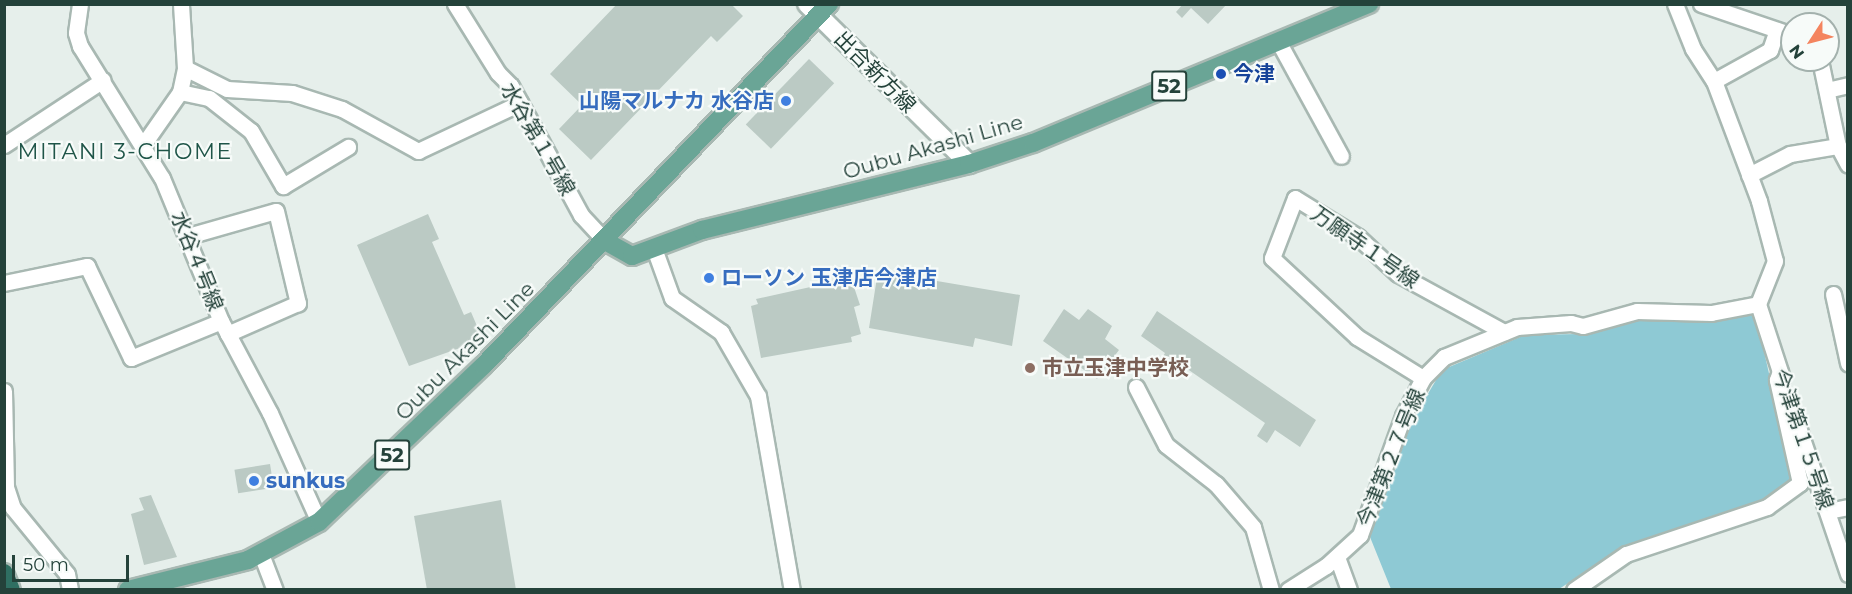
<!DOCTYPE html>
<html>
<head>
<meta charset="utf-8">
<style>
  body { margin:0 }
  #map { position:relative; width:1852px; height:594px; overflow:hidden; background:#e6efeb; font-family:Montserrat,"Noto Sans JP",sans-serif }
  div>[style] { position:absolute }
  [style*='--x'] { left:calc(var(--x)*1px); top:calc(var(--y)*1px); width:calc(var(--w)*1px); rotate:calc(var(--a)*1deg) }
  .water>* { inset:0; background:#8ec9d4 }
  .building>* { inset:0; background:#bbcac4; transform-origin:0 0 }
  .roads { filter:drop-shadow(2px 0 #a8b8b2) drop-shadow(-2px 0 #a8b8b2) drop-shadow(0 2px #a8b8b2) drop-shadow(0 -2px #a8b8b2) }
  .minor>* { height:15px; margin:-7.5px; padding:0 7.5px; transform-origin:7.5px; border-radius:7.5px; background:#fff }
  .tertiary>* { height:18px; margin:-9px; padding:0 9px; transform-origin:9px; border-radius:9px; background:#fff }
  .primary>* { height:18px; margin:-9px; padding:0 9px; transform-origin:9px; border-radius:9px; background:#6aa596 }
  .motorway>* { height:18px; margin:-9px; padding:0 9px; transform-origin:9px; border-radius:9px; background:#2f6f62 }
  .dots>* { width:16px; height:16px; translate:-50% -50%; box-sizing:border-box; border:3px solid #f7fbf9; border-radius:50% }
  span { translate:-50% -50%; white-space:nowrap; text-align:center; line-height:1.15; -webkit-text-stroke:4.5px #f7fbf9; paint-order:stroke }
  .shield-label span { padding:2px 4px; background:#f7fbf9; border:2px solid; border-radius:4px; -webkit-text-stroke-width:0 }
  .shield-label { font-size:20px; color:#24423a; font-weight:700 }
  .street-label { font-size:21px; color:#24423a }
  .transit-label { font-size:21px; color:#164399; font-weight:700 }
  .left { translate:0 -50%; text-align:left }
  .shop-label { font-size:21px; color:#366cbe; font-weight:700 }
  .right { translate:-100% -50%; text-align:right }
  .education-label { font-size:21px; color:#785e54; font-weight:700 }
  .neighbourhood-label { font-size:22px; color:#1f5548; letter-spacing:1.5px }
  .frame { position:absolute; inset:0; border:6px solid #24423a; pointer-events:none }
  .north { position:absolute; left:1780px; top:12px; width:60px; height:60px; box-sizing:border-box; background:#f7fbf9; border:2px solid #a3b1ad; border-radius:50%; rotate:234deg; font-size:16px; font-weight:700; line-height:24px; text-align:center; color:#24423a }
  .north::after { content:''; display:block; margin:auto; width:21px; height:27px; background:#f4845f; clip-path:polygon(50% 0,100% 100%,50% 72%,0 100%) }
  .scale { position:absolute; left:12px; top:555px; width:117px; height:27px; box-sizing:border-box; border:3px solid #24423a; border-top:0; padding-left:8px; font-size:18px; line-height:21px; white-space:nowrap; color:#24423a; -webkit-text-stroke:4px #f7fbf9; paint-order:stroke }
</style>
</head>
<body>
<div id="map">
  <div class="water">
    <i style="clip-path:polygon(1755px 312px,1791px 470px,1792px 481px,1781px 494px,1622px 548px,1559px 589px,1391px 589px,1370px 537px,1413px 419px,1442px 370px,1525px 335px,1580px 334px,1643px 314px)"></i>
  </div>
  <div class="building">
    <i style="clip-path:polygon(617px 4px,731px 4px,743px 16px,717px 42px,711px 36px,591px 160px,559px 129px,582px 105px,550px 74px)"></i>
    <i style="clip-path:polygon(1183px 4px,1227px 4px,1208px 24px,1191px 8px,1182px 18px,1176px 12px)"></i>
    <i style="left:809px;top:59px;width:35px;height:91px;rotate:44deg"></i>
    <i style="clip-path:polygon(428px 214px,439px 239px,432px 242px,464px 315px,471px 312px,480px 333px,460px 348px,409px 366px,357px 245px)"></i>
    <i style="clip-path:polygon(878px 271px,1020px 295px,1012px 346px,975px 338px,973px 347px,869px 328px)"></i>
    <i style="clip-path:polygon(851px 278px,860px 305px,854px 307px,861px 334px,851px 337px,852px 342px,761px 358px,751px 306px,758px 304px,756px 299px)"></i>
    <i style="clip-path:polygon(1064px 309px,1079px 320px,1088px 309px,1112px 326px,1105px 339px,1119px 350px,1097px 379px,1043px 341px)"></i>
    <i style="clip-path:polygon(1157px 311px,1316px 420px,1300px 447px,1275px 430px,1267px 443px,1257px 436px,1265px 423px,1173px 359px,1165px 372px,1157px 367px,1165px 353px,1141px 336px)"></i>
    <i style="left:270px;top:464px;width:24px;height:36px;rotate:81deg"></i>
    <i style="clip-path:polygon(151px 495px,177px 557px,144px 565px,131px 514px,144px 510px,139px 498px)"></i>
    <i style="clip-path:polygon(501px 500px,516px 590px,427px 590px,414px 516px)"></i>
  </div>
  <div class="roads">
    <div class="minor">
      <i style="--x:80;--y:4;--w:29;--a:98"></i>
      <i style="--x:76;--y:33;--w:14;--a:73"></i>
      <i style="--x:80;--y:46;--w:155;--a:58.2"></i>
      <i style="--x:162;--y:178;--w:155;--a:67.6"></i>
      <i style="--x:221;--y:321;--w:104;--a:62"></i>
      <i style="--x:270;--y:413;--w:120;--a:65.8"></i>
      <i style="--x:455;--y:4;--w:81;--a:58.1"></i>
      <i style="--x:498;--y:73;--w:18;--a:45"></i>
      <i style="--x:511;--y:86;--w:147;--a:61.5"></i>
      <i style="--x:581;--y:215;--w:35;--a:47"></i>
      <i style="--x:1675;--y:4;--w:48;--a:68.2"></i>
      <i style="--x:1693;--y:49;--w:38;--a:57"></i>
      <i style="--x:1714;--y:81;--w:128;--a:69.4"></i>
      <i style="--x:1759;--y:201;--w:62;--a:75.1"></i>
      <i style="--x:1775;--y:261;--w:46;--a:111.6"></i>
      <i style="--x:1701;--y:4;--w:96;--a:18.8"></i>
      <i style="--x:1278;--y:41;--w:131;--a:61.3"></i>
      <i style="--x:1820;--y:60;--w:88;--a:78.2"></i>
      <i style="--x:1838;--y:146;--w:21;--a:62"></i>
      <i style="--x:185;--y:68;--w:47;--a:26.6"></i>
      <i style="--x:227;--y:89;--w:65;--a:3.5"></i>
      <i style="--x:292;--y:93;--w:52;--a:17.7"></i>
      <i style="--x:342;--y:109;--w:87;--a:28.9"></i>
      <i style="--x:418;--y:151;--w:113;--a:-25.2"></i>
      <i style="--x:1714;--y:81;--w:64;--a:-29"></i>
      <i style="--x:1770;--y:50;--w:21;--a:-71"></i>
      <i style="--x:1827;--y:90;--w:22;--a:-13"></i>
      <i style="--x:180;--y:92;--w:30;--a:12"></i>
      <i style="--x:209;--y:98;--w:53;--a:38.2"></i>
      <i style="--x:251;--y:131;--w:64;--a:59.8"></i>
      <i style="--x:283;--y:186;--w:76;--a:-31"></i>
      <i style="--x:4;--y:145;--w:118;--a:-33.3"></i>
      <i style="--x:143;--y:145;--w:65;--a:-55.1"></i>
      <i style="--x:180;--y:92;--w:25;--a:-78"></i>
      <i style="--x:185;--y:68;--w:64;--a:-93.6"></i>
      <i style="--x:1749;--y:175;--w:46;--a:-27.1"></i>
      <i style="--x:1790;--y:154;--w:49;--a:-9.5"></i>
      <i style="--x:188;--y:236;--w:91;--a:-15.9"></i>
      <i style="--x:276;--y:211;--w:95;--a:76.6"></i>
      <i style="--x:298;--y:303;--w:77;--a:156.4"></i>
      <i style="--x:655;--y:251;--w:50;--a:70.1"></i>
      <i style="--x:672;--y:298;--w:60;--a:34.8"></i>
      <i style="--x:721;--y:332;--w:74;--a:60"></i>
      <i style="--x:758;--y:396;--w:197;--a:80.1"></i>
      <i style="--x:4;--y:283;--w:85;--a:-11.6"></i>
      <i style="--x:87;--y:266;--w:102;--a:64.4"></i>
      <i style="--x:131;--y:358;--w:97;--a:-22.3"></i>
      <i style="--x:1833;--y:294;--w:71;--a:77.7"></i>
      <i style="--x:1758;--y:304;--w:78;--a:72"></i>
      <i style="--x:1423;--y:378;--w:78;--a:-148.2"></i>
      <i style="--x:1357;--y:337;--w:116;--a:-137.1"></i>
      <i style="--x:1272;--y:258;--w:64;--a:-69"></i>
      <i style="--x:1295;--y:198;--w:74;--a:31.8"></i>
      <i style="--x:1358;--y:237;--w:54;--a:42.8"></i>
      <i style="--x:1398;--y:274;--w:121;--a:28.7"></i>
      <i style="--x:1136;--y:387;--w:65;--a:62.7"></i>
      <i style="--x:1166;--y:445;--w:63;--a:38"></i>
      <i style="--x:1216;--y:484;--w:57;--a:49.3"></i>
      <i style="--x:1253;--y:527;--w:66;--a:74.1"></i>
      <i style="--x:4;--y:391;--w:96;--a:88.8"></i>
      <i style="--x:6;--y:487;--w:22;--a:72"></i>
      <i style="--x:13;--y:508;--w:85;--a:50.7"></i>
      <i style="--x:67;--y:574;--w:16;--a:79"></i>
      <i style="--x:1794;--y:415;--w:168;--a:71.2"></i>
      <i style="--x:1828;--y:511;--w:20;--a:-11"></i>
      <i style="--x:261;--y:554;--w:39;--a:69"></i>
      <i style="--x:1337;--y:557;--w:35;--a:70"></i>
      <i style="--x:1288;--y:590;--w:45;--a:-32.3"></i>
      <i style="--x:1326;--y:566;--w:46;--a:-42.4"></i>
      <i style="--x:1360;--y:535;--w:127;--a:-70.1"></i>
      <i style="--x:1403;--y:416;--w:43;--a:-62.2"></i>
      <i style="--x:1423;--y:378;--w:30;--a:-45"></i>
      <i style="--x:1444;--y:357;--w:79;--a:-22.3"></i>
      <i style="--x:1517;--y:327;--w:54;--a:-4.2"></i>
      <i style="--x:1571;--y:323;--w:12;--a:14"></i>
      <i style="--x:1583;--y:326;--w:56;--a:-15.5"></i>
      <i style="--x:1637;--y:311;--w:74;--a:1.5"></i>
      <i style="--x:1711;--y:313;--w:48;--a:-10.8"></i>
      <i style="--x:1574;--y:590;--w:63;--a:-34.7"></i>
      <i style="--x:1626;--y:554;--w:149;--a:-18.4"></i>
      <i style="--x:1767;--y:507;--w:41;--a:-36"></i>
      <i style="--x:1800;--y:483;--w:106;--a:-102.6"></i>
      <i style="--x:1777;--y:380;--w:9;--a:-72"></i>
    </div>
    <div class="tertiary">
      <i style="--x:807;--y:4;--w:228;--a:44.6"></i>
    </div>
    <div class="primary">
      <i style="--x:605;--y:241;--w:31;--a:29"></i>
      <i style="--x:632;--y:256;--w:75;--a:-20.4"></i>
      <i style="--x:702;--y:230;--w:275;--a:-13.9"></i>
      <i style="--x:969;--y:164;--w:67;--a:-18.2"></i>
      <i style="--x:1033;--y:143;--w:364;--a:-22.5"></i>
      <i style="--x:128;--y:590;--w:124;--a:-14"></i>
      <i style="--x:248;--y:560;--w:81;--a:-28.2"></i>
      <i style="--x:319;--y:522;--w:226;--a:-43.6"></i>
      <i style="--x:483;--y:366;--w:501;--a:-46.29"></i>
    </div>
    <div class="motorway">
      <i style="--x:4;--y:573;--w:18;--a:68"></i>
    </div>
  </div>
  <div class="dots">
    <i style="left:1221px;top:74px;background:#1a4fb4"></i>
    <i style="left:786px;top:101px;background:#3f7fe0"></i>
    <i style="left:709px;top:278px;background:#3f7fe0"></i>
    <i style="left:1030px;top:368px;background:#8d6e63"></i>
    <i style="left:254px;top:481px;background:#3f7fe0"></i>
  </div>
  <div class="shield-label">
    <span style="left:1169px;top:86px">52</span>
    <span style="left:392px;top:455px">52</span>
  </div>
  <div class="street-label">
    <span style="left:875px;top:72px;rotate:45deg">出合新方線</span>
    <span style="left:538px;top:139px;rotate:60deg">水谷第１号線</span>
    <span style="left:933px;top:147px;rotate:-16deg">Oubu Akashi Line</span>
    <span style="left:1365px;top:247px;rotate:35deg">万願寺１号線</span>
    <span style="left:197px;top:261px;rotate:68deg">水谷４号線</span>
    <span style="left:465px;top:351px;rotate:-45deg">Oubu Akashi Line</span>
    <span style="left:1803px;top:439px;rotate:71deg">今津第１５号線</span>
    <span style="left:1391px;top:458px;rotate:-68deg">今津第２７号線</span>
  </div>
  <div class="transit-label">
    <span class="left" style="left:1233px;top:74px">今津</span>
  </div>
  <div class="shop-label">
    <span class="right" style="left:774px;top:101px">山陽マルナカ 水谷店</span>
    <span class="left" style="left:721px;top:278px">ローソン 玉津店今津店</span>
    <span class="left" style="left:266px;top:481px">sunkus</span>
  </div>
  <div class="education-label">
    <span class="left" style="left:1042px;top:368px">市立玉津中学校</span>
  </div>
  <div class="neighbourhood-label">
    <span style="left:125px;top:152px">MITANI 3-CHOME</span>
  </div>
  <div class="frame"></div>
  <div class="north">N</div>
  <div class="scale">50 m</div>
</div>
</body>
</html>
